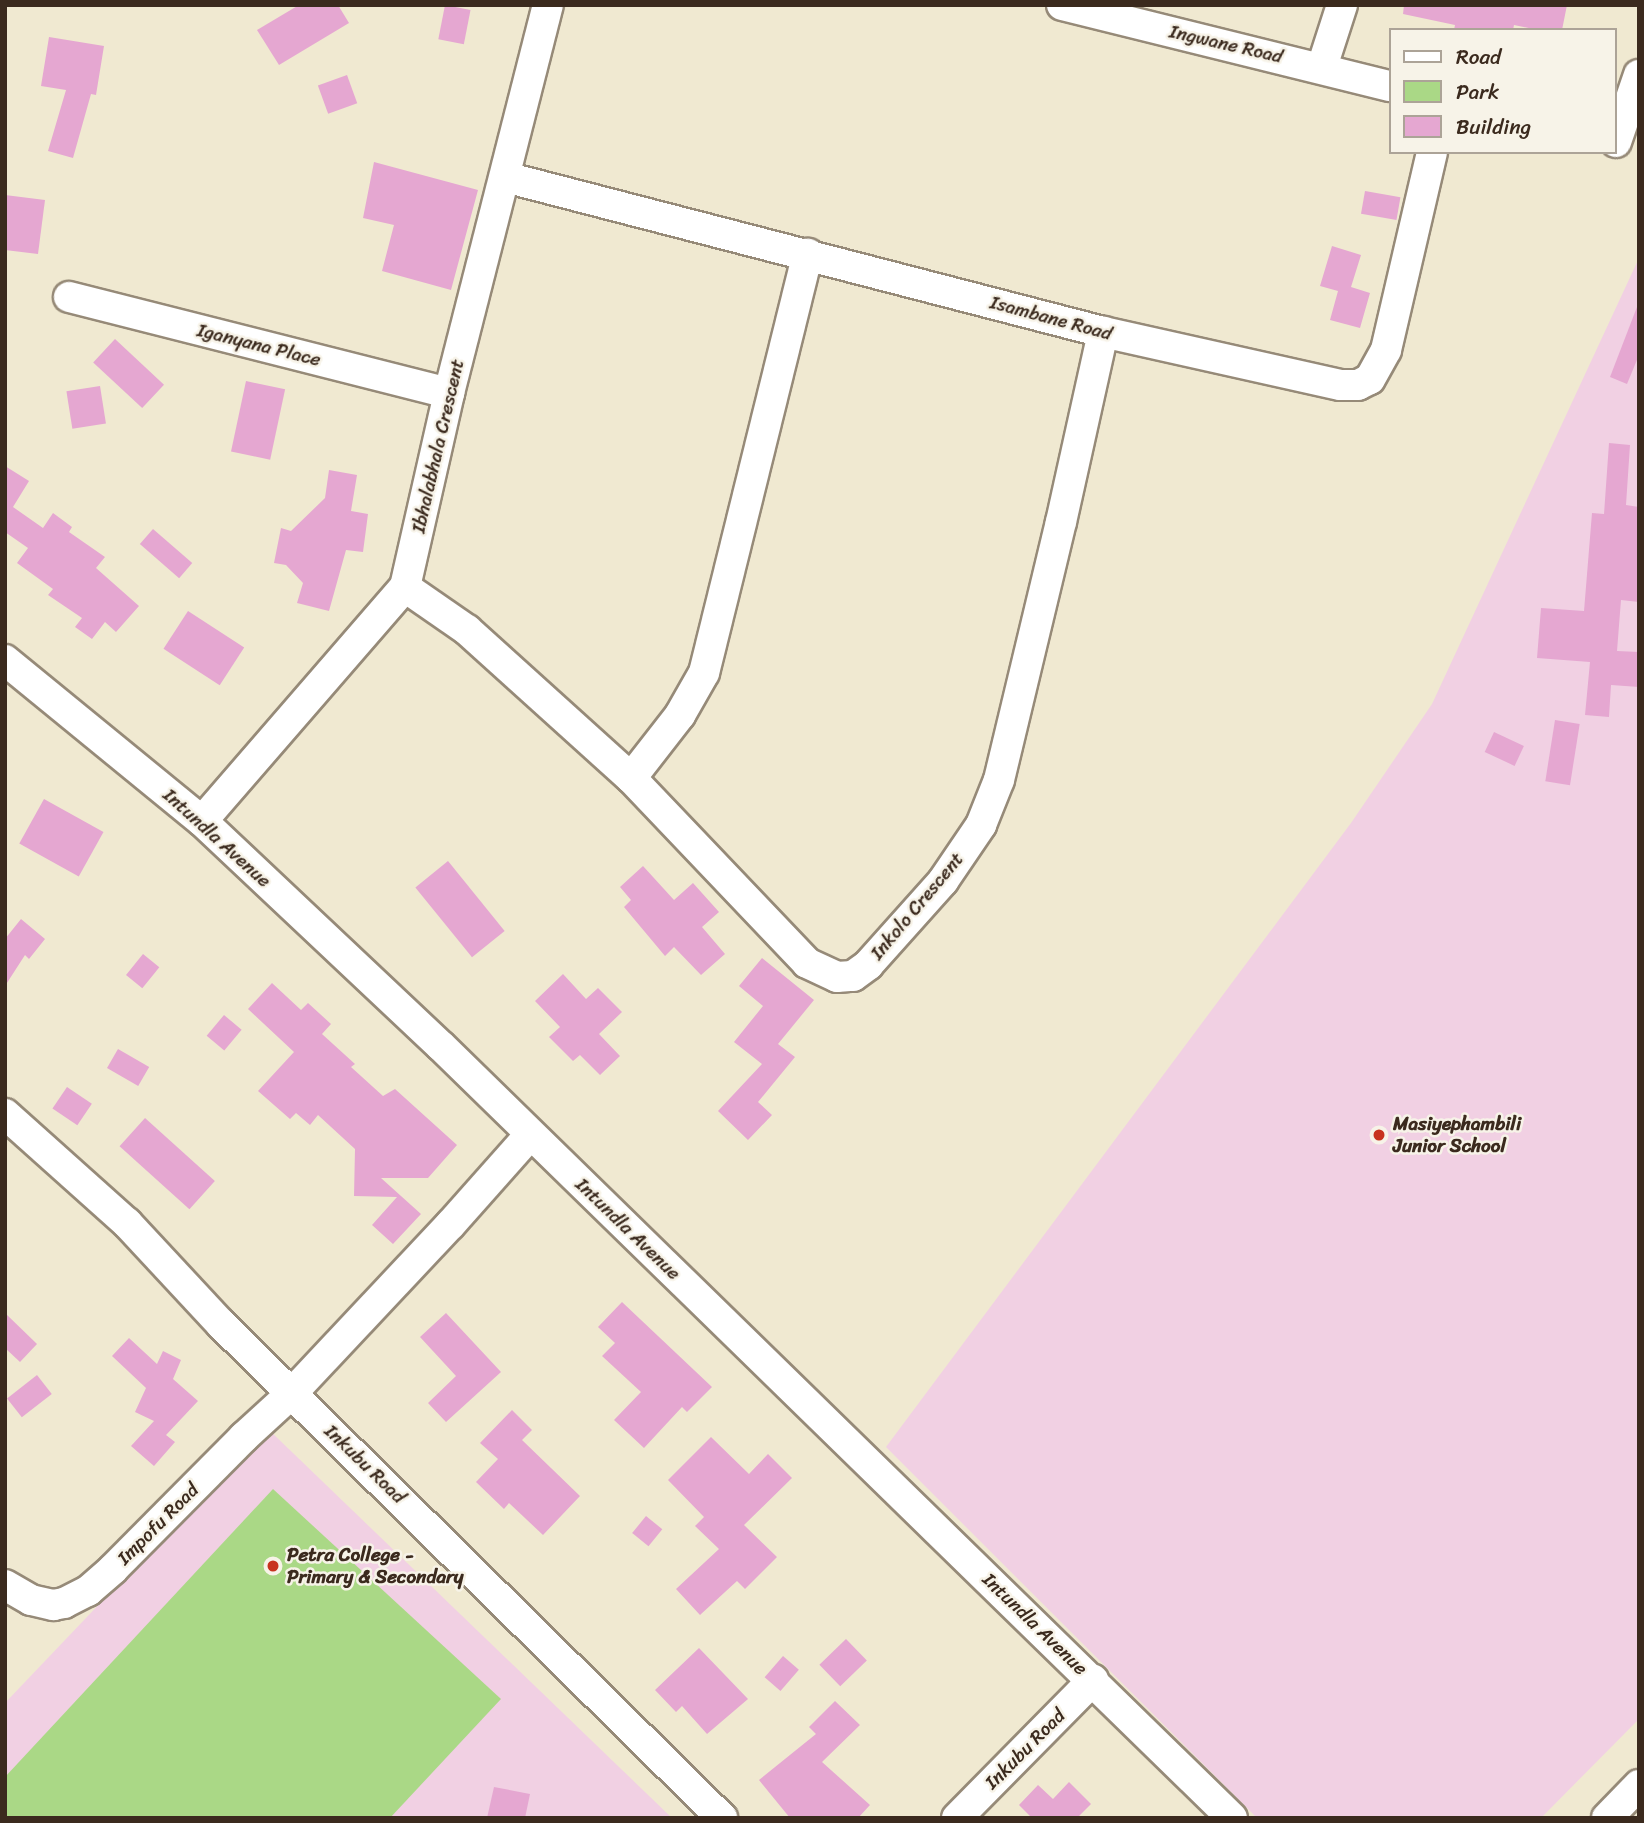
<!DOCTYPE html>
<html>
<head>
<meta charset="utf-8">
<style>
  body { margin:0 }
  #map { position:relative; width:1644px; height:1823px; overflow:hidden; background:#f0e9d1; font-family:Sriracha,sans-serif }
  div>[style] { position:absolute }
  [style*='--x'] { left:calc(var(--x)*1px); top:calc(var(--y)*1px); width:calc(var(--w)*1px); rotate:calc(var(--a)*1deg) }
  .built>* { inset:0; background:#f1d0e3 }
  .green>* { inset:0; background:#aad886 }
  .building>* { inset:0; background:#e5a7d1; transform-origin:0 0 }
  .roads { filter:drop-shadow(2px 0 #968a78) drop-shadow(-2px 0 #968a78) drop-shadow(0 2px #968a78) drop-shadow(0 -2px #968a78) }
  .street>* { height:30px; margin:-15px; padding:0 15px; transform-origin:15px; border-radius:15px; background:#fff }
  .dots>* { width:19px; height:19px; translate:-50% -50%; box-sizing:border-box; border:4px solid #f7f3e8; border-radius:50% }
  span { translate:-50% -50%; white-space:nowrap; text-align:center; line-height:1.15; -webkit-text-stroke:5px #f7f3e8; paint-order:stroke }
  .street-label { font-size:19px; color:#3b2a1e }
  .poi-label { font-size:19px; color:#3b2a1e; font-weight:700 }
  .left { translate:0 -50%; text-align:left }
  .frame { position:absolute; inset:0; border:7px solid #3b2a1e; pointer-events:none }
  .legend { position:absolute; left:1389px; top:28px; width:228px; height:126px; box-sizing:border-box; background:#f7f3e8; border:2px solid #aca397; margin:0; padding:9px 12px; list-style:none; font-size:21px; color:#3b2a1e }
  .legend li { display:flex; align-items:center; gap:14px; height:35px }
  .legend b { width:35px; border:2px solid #aca397 }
</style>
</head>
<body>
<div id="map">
  <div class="built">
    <i style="clip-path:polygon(1639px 258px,1639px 1719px,1541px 1818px,1257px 1818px,886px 1447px,1351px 823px,1432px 704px)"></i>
    <i style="clip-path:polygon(267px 1428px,672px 1818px,5px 1818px,5px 1703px)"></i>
  </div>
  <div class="green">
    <i style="clip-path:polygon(273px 1489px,501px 1699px,390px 1818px,5px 1818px,5px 1777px)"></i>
  </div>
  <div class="building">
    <i style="clip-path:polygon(299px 5px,338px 5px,349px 23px,279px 65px,257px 30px)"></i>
    <i style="left:445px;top:5px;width:26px;height:35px;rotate:11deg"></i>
    <i style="clip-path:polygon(1404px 5px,1567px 5px,1562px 30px,1538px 30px,1514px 25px,1513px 30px,1454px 30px,1455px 25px,1403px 14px)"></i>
    <i style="clip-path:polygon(49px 37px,104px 46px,96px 95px,91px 94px,73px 158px,48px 151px,66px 90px,41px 86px)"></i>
    <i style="left:347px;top:75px;width:30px;height:31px;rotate:70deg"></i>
    <i style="clip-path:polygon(374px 162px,478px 190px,451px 290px,382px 271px,394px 225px,363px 218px)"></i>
    <i style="left:1365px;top:191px;width:36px;height:23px;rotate:10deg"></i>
    <i style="clip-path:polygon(5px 195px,45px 200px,38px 254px,5px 250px)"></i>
    <i style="clip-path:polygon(1332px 246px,1361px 255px,1351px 287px,1370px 293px,1360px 328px,1330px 320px,1338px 291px,1320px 286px)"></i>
    <i style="clip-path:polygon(1637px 307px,1639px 355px,1627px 384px,1610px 377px)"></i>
    <i style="left:115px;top:339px;width:67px;height:32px;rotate:43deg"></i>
    <i style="left:246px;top:381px;width:40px;height:72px;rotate:12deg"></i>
    <i style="left:100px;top:386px;width:38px;height:34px;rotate:81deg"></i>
    <i style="clip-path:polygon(1609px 443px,1630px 445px,1626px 505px,1639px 507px,1639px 602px,1621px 600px,1617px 651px,1639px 652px,1639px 687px,1611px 685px,1609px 717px,1585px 715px,1590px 662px,1537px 658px,1541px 608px,1584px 611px,1592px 513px,1604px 514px)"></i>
    <i style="clip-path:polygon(5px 466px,29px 481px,13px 507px,43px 528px,53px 513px,72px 527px,69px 532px,105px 557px,96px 568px,139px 606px,116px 632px,105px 622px,92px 639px,75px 627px,82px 618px,48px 595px,53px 589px,17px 563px,28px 548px,5px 532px)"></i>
    <i style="clip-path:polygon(329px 470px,357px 475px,351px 511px,368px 514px,363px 552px,346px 550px,329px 611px,297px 603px,303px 583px,286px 565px,274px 563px,281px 528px,291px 531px,325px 498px)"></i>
    <i style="left:153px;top:529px;width:52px;height:20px;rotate:41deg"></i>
    <i style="left:188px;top:611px;width:67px;height:45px;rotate:33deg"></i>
    <i style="left:1555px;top:720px;width:25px;height:62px;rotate:9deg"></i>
    <i style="left:1494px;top:732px;width:33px;height:22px;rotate:25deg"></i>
    <i style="left:44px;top:799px;width:68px;height:51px;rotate:29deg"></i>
    <i style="left:448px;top:861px;width:90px;height:42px;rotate:51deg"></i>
    <i style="clip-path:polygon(643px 866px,674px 900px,693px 883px,719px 912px,702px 927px,725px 954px,701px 975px,674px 947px,665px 956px,624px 907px,631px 900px,620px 887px)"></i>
    <i style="clip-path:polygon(21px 919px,45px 939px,29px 959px,25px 955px,5px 986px,5px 939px)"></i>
    <i style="left:143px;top:954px;width:21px;height:27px;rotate:39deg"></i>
    <i style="clip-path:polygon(762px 958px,814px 1000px,778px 1044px,795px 1057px,758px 1102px,772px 1115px,748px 1140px,718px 1111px,762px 1064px,734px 1042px,763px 1006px,739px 986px)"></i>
    <i style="clip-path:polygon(563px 974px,586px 999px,598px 988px,622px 1012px,599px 1034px,620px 1056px,600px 1075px,580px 1055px,573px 1061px,549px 1037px,560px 1027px,535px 1001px)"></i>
    <i style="clip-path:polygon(272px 983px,301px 1010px,308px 1003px,331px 1024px,322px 1034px,355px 1064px,351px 1067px,383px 1096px,395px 1089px,457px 1145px,428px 1178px,381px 1178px,421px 1214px,393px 1244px,372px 1225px,397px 1197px,354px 1196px,355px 1149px,318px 1115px,310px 1125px,296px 1113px,290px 1119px,258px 1091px,294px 1052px,248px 1009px)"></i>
    <i style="left:224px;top:1015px;width:23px;height:27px;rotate:40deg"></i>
    <i style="left:118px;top:1049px;width:36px;height:22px;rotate:30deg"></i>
    <i style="left:67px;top:1087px;width:30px;height:26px;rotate:34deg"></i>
    <i style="left:145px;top:1118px;width:94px;height:38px;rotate:42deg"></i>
    <i style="clip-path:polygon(622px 1302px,712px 1387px,687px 1412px,682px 1407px,644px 1448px,614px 1420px,641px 1392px,602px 1356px,615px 1343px,598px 1327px)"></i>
    <i style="clip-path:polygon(5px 1313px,37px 1344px,20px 1362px,5px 1348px)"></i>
    <i style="clip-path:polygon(446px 1313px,501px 1372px,446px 1422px,428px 1403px,456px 1376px,420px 1337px)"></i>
    <i style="clip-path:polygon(129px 1338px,157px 1364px,163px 1351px,181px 1360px,173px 1379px,198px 1401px,166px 1435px,175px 1442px,154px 1466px,131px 1446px,154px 1421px,135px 1412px,146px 1388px,112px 1356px)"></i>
    <i style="left:37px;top:1375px;width:24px;height:38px;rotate:52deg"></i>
    <i style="clip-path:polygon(512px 1410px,532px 1430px,522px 1440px,580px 1496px,543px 1535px,509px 1503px,504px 1509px,476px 1482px,498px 1459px,480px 1443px)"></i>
    <i style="clip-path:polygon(711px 1437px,749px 1474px,768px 1454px,792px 1478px,744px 1525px,777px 1557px,745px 1589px,737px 1581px,700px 1615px,676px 1589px,719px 1549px,695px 1526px,704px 1517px,668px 1480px)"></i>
    <i style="left:646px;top:1516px;width:21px;height:22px;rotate:39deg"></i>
    <i style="left:846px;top:1639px;width:30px;height:37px;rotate:46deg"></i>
    <i style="clip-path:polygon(699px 1648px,748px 1699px,707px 1734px,682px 1706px,676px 1712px,655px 1690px)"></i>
    <i style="left:783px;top:1656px;width:21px;height:28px;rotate:41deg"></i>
    <i style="clip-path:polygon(835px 1701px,860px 1725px,822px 1762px,870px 1805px,858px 1818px,790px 1818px,759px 1780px,816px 1734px,809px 1727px)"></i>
    <i style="clip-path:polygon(1069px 1782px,1091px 1804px,1077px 1818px,1032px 1818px,1019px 1805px,1038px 1785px,1053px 1799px)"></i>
    <i style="clip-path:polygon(494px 1787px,530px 1794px,525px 1818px,487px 1818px)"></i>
  </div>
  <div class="roads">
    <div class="street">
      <i style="--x:1062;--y:5;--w:338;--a:13.9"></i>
      <i style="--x:1322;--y:67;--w:65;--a:-72.1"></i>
      <i style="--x:1616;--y:142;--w:71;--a:-71.1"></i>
      <i style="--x:505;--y:177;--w:618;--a:14.53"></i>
      <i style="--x:1103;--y:332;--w:243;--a:12.6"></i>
      <i style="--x:1340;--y:385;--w:18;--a:0"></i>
      <i style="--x:1358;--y:385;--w:13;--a:-27"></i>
      <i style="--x:1370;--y:379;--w:33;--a:-61"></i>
      <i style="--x:1386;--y:350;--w:203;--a:-76.9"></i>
      <i style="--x:69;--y:297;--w:392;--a:14.2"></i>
      <i style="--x:405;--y:587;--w:75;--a:34.7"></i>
      <i style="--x:467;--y:630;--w:221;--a:42.1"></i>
      <i style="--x:631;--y:778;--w:255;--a:46.4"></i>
      <i style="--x:807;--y:963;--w:33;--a:25"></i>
      <i style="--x:837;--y:977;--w:16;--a:-4"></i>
      <i style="--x:853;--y:976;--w:19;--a:-36"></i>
      <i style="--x:868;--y:965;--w:113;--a:-48.2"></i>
      <i style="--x:943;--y:881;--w:68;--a:-55.8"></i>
      <i style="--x:981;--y:825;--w:48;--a:-68.2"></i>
      <i style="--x:999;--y:780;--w:265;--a:-76.5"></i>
      <i style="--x:1061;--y:522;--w:195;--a:-77.5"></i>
      <i style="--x:5;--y:660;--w:254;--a:39.3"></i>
      <i style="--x:202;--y:821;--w:328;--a:43.3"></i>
      <i style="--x:441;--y:1046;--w:1105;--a:44.3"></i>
      <i style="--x:631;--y:778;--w:80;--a:-52.1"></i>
      <i style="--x:680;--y:715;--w:48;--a:-60.3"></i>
      <i style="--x:704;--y:673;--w:432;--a:-76.1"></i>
      <i style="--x:202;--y:821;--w:310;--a:-49.1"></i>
      <i style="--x:405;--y:587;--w:199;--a:-77.2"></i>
      <i style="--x:449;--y:393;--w:400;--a:-75.7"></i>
      <i style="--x:5;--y:1114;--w:164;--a:41.8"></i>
      <i style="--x:127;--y:1223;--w:138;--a:47.1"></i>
      <i style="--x:221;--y:1324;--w:704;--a:44.6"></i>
      <i style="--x:5;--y:1585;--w:30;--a:30"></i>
      <i style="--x:31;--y:1600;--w:23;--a:13"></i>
      <i style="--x:53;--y:1605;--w:11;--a:-10"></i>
      <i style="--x:64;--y:1603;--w:27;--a:-27"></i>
      <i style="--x:88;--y:1591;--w:33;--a:-41"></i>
      <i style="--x:113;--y:1569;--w:186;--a:-45.2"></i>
      <i style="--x:244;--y:1437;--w:65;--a:-42.5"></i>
      <i style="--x:292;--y:1393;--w:231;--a:-46.8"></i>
      <i style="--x:450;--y:1225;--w:120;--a:-48.4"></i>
      <i style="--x:957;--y:1818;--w:194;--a:-45.4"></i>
      <i style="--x:1607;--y:1818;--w:46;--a:-45.9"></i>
    </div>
  </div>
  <div class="dots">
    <i style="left:1379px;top:1135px;background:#c8321e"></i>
    <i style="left:273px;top:1566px;background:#c8321e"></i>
  </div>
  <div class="street-label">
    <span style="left:1226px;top:44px;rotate:13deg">Ingwane Road</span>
    <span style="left:1051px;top:318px;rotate:15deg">Isambane Road</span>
    <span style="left:259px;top:345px;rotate:14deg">Iganyana Place</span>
    <span style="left:438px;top:446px;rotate:-77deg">Ibhalabhala Crescent</span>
    <span style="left:217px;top:838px;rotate:42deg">Intundla Avenue</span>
    <span style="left:917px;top:906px;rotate:-50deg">Inkolo Crescent</span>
    <span style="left:628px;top:1229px;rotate:44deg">Intundla Avenue</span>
    <span style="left:365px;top:1464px;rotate:44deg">Inkubu Road</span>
    <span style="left:158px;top:1524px;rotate:-45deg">Impofu Road</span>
    <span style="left:1035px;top:1624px;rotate:44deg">Intundla Avenue</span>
    <span style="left:1025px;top:1749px;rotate:-45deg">Inkubu Road</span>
  </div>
  <div class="poi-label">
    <span class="left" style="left:1393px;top:1135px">Masiyephambili<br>Junior School</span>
    <span class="left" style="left:287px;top:1566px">Petra College -<br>Primary &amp; Secondary</span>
  </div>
  <div class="frame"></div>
  <ul class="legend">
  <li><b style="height:9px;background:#fff"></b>Road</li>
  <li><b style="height:19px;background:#aad886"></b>Park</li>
  <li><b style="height:19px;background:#e5a7d1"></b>Building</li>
  </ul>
</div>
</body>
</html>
